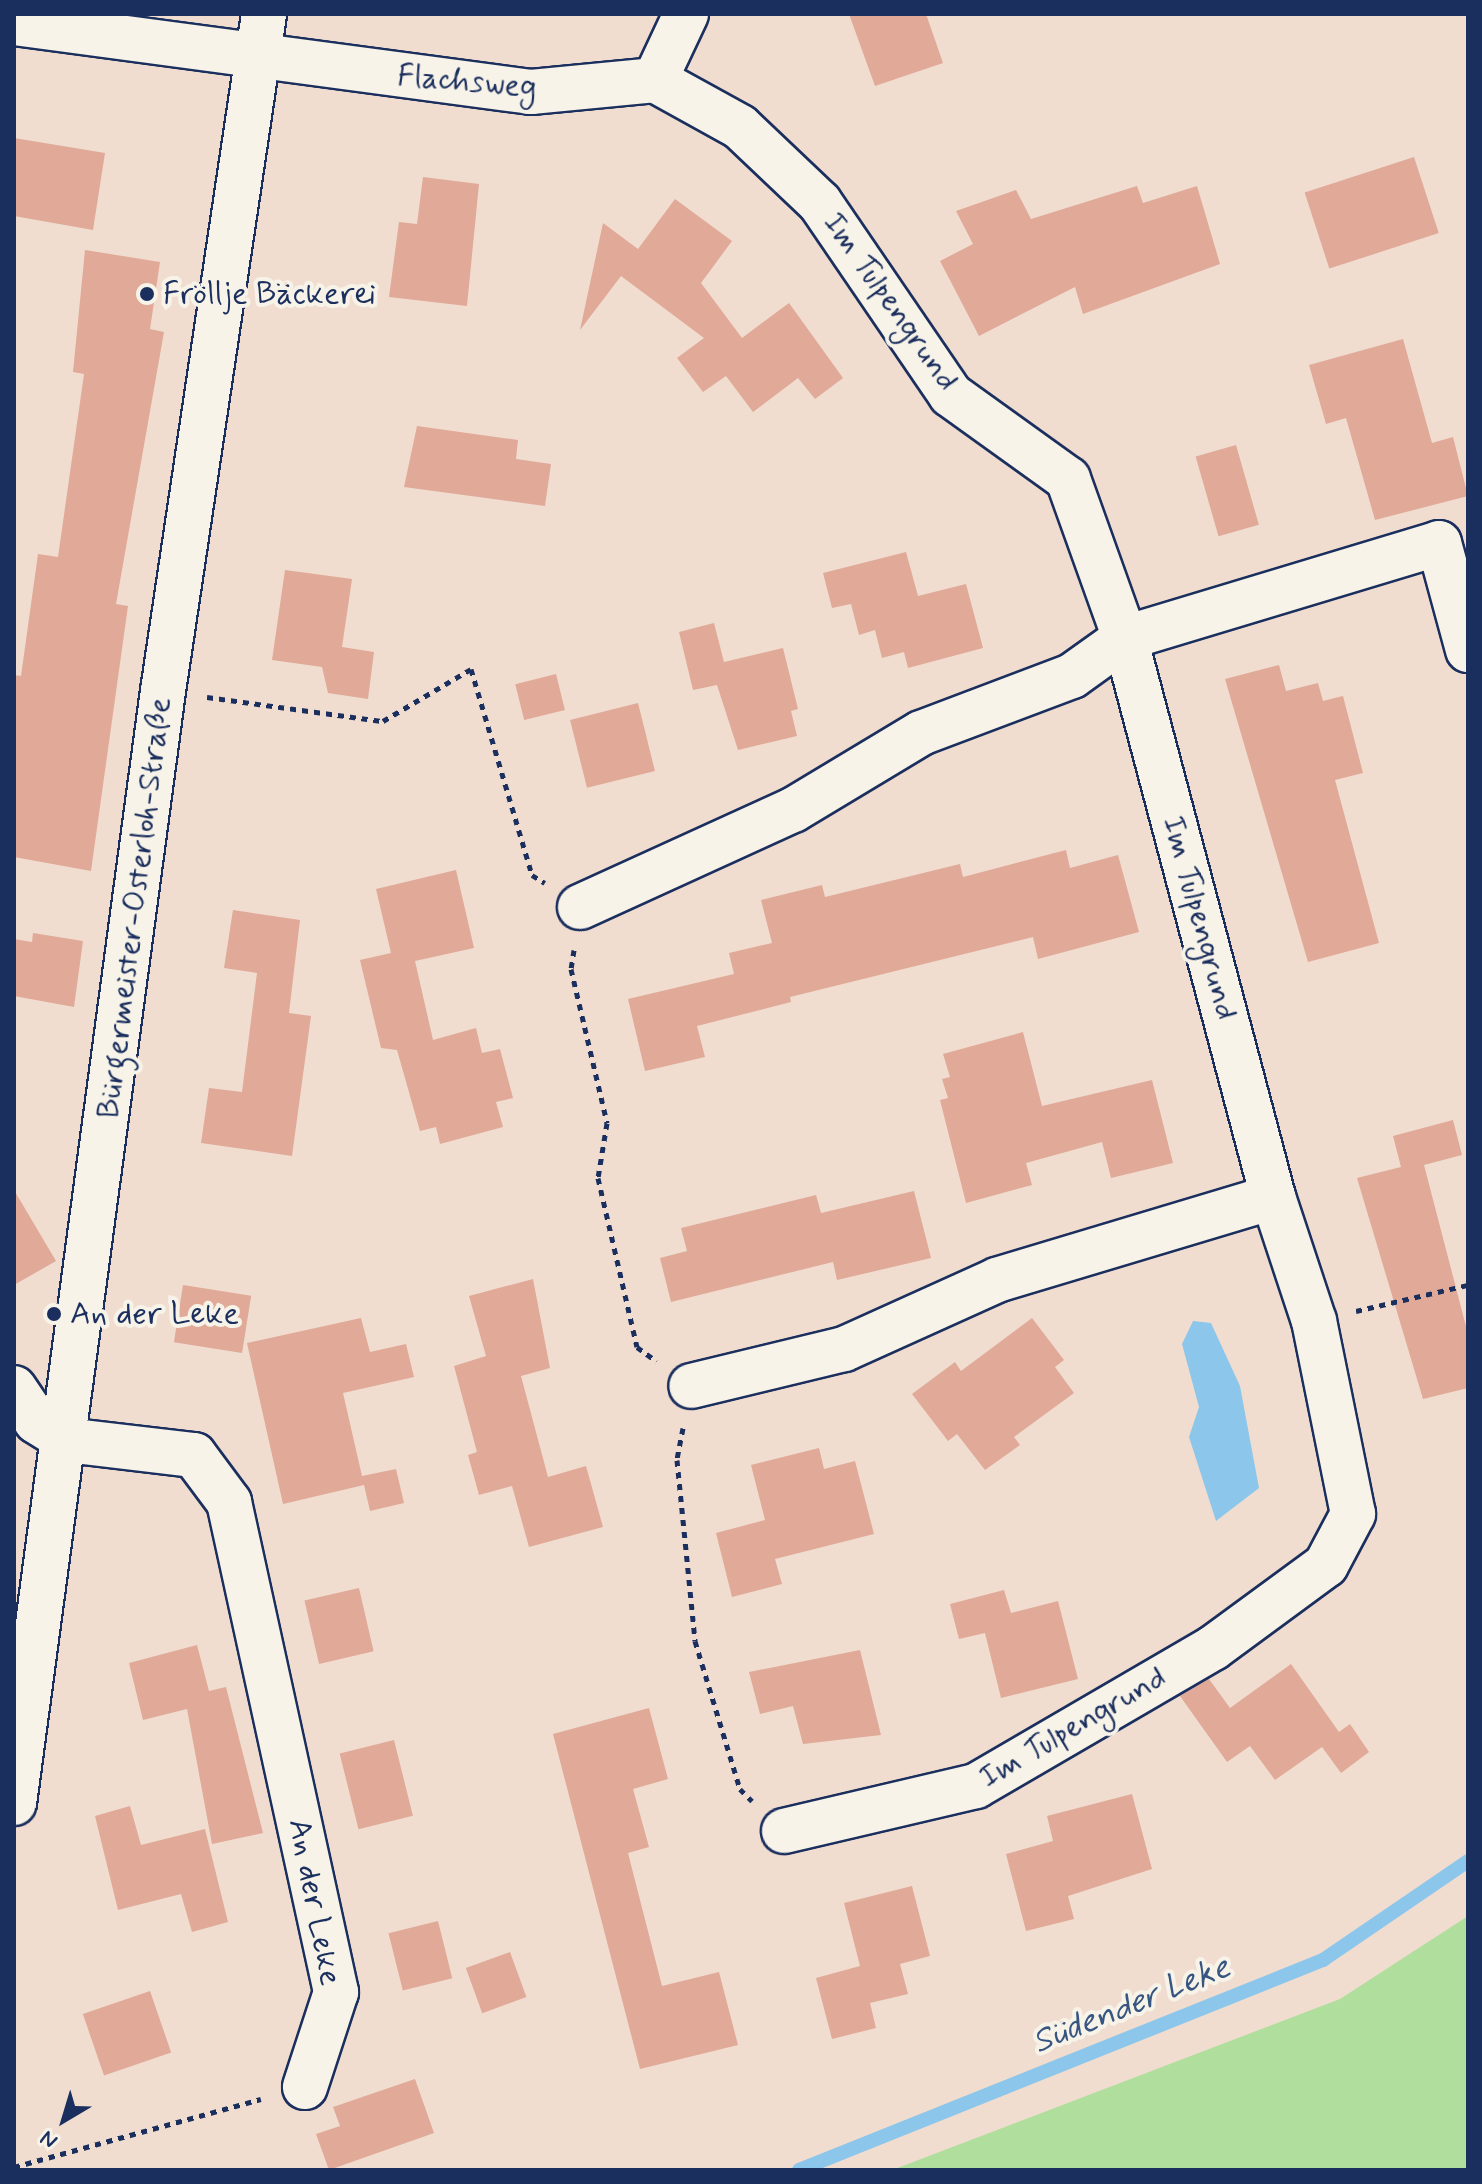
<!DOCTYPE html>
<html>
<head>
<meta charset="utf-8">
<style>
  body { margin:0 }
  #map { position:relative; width:1482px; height:2184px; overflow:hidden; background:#f0ddd0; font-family:Mynerve,sans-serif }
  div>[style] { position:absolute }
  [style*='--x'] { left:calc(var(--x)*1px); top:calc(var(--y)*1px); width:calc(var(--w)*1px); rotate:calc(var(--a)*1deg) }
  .green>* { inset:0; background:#b0de9d }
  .water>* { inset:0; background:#8cc6eb }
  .stream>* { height:14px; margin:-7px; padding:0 7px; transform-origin:7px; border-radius:7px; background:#8cc6eb }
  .building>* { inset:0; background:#e0a998; transform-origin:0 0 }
  .path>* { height:5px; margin-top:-2.5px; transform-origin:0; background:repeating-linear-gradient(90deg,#1b2f5e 0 6px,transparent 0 12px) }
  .roads { filter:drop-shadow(2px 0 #1b2f5e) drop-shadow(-2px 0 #1b2f5e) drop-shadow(0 2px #1b2f5e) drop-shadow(0 -2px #1b2f5e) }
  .minor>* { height:44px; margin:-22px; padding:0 22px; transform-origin:22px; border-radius:22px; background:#f7f3e8 }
  .dots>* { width:22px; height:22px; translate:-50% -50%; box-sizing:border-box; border:4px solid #f7f3e8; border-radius:50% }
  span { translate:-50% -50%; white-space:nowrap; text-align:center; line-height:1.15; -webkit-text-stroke:8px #f7f3e8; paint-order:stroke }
  .street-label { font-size:32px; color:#1b2f5e }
  .poi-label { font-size:32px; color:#1b2f5e }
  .left { translate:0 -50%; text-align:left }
  .water-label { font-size:34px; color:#375581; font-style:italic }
  .frame { position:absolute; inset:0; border:16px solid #1b2f5e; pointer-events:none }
  .north { position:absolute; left:24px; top:2080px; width:80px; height:80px; -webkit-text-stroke:6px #f7f3e8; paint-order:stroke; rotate:218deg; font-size:22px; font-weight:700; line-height:32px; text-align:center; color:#1b2f5e }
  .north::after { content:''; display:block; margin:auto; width:28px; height:36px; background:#1b2f5e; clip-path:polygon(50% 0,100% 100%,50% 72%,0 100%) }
</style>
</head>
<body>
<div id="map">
  <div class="green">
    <i style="clip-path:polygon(1468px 1916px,1468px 2170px,892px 2170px,1340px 1999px)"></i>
  </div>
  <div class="water">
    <i style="clip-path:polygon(1193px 1321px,1211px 1323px,1240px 1386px,1259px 1488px,1216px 1521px,1189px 1437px,1199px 1407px,1182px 1344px)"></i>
  </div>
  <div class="stream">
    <i style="--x:799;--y:2170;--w:565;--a:-21.84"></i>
    <i style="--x:1323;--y:1960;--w:176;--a:-34.3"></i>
  </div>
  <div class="building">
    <i style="clip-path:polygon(849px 14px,926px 14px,943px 63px,875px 86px)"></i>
    <i style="clip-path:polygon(14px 138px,105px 153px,93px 230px,14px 216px)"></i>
    <i style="left:1414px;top:157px;width:80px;height:115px;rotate:72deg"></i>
    <i style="clip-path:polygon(423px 177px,479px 184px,467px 306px,389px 297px,399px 222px,417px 224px)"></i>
    <i style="clip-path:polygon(1137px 186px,1143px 203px,1197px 186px,1220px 264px,1083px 314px,1075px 287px,979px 336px,940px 261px,973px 244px,956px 211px,1016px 190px,1031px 219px)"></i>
    <i style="clip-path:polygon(675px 199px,732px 241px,701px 283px,742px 338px,789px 303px,843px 378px,815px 399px,798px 378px,753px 412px,726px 376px,703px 392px,677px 358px,704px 338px,621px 276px,580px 330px,603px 223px,638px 249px)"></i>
    <i style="clip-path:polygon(85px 250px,160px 262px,150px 329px,164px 332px,116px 604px,128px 606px,91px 871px,14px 857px,14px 675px,21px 676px,38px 554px,58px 557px,84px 374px,73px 372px)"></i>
    <i style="clip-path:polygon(1403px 339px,1432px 443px,1453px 437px,1468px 496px,1375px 520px,1346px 418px,1326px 424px,1309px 365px)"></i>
    <i style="clip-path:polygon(417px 426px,518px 440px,516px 459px,551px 464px,545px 506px,404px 487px)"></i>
    <i style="left:1236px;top:445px;width:83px;height:42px;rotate:74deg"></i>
    <i style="clip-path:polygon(906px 552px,918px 596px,966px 584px,983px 648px,908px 668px,904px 652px,882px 658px,875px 630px,859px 635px,851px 604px,832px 608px,823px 573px)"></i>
    <i style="clip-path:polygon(285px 570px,352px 579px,342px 647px,374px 652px,368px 699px,328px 693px,322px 667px,272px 660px)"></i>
    <i style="clip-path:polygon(714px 623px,724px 662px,783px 648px,798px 709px,791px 711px,797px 736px,738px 750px,717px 685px,693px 690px,679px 632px)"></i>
    <i style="clip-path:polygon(1279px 665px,1286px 691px,1318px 683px,1323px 701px,1343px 696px,1363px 773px,1335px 780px,1379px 943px,1308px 962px,1225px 679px)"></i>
    <i style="left:556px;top:674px;width:37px;height:42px;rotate:76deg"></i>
    <i style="left:638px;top:703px;width:70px;height:70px;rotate:76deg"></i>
    <i style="clip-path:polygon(1066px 850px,1070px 868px,1118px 855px,1139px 932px,1038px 959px,1033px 937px,790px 997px,791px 1002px,697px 1026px,705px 1057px,645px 1071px,628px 999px,734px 974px,729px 953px,772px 943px,761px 900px,822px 885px,825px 897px,960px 864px,963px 877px)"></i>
    <i style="clip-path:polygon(456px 870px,474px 948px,415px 961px,433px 1040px,476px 1028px,482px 1053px,500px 1049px,513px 1098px,496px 1102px,503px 1127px,440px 1144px,436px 1127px,420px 1131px,397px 1050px,381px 1048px,360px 960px,391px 953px,376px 889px)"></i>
    <i style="clip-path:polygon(233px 910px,300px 920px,289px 1013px,311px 1016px,292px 1156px,201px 1143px,209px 1088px,242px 1092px,257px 973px,224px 968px)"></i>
    <i style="clip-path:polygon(33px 933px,83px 941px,74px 1007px,14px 996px,14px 939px,32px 942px)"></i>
    <i style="clip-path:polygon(1023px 1032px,1042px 1106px,1152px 1080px,1173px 1163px,1111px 1178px,1102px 1142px,1026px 1163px,1032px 1185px,966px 1203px,940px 1100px,948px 1098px,942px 1079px,950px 1077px,943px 1054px)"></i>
    <i style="clip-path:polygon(1453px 1120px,1462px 1155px,1424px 1165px,1468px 1334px,1468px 1388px,1423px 1399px,1357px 1178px,1401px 1167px,1393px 1136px)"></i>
    <i style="clip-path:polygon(14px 1190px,56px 1261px,14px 1285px)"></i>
    <i style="clip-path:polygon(914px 1191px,931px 1258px,837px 1280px,833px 1262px,671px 1302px,660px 1258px,687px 1251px,681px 1228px,816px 1195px,821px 1213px)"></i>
    <i style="clip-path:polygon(533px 1279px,550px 1368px,521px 1376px,548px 1477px,586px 1466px,603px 1527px,529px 1547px,512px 1486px,479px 1495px,468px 1455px,477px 1452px,454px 1366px,486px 1356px,469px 1296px)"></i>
    <i style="left:183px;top:1285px;width:69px;height:58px;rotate:9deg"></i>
    <i style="clip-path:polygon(361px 1318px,370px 1352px,406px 1344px,414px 1377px,343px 1393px,362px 1476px,396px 1469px,404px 1503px,370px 1511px,364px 1485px,283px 1504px,247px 1343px)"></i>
    <i style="clip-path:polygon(1032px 1318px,1064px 1360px,1055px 1367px,1074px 1393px,1014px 1437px,1020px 1445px,985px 1470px,957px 1434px,948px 1441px,912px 1394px,955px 1362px,961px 1371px)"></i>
    <i style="clip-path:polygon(819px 1448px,824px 1469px,855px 1461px,874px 1534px,775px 1559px,782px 1584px,732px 1597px,716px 1533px,765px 1520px,751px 1465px)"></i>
    <i style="left:359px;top:1588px;width:65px;height:56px;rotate:77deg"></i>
    <i style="clip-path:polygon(1004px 1590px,1011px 1613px,1058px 1601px,1078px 1679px,1001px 1698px,985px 1633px,959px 1639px,950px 1604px)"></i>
    <i style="clip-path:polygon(197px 1645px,209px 1691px,226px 1687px,263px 1833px,212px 1844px,187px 1709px,143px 1720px,129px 1663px)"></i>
    <i style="clip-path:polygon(860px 1650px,881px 1735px,803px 1744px,793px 1706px,760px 1714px,749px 1672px)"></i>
    <i style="clip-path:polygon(1291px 1664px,1339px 1732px,1350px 1724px,1369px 1752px,1341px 1773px,1322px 1747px,1275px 1780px,1250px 1746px,1227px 1762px,1180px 1696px,1209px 1679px,1230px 1708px)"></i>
    <i style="clip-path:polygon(649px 1708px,668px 1779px,633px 1789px,649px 1847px,628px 1853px,662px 1986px,719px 1972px,738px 2045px,640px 2069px,553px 1734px)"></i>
    <i style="left:394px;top:1740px;width:78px;height:56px;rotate:76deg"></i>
    <i style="clip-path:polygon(1132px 1794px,1152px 1869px,1068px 1896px,1074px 1919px,1026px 1931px,1006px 1854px,1053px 1841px,1047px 1816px)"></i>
    <i style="clip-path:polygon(130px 1806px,141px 1845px,205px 1829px,228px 1922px,192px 1932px,181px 1894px,118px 1910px,95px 1816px)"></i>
    <i style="clip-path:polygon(912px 1886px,930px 1956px,900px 1964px,908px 1994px,870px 2003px,876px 2028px,832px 2039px,816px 1978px,860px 1966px,844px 1903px)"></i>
    <i style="left:438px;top:1921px;width:59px;height:51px;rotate:76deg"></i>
    <i style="left:510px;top:1952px;width:48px;height:47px;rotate:70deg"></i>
    <i style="left:150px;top:1991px;width:65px;height:71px;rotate:71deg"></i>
    <i style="clip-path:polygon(415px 2079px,434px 2133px,329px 2170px,316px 2134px,340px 2126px,333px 2107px)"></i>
  </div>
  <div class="path">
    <i style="--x:207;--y:697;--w:178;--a:7.8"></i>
    <i style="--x:383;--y:721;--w:102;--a:-30.6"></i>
    <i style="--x:471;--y:669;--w:215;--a:73.5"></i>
    <i style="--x:532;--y:875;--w:15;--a:32"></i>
    <i style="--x:574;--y:950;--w:19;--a:99"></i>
    <i style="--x:571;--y:969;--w:158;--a:76.8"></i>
    <i style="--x:607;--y:1123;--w:56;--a:99.3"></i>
    <i style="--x:598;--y:1178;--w:173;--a:77"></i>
    <i style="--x:637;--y:1347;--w:24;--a:36"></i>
    <i style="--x:1356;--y:1311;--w:115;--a:-13.1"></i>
    <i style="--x:683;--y:1428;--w:33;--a:101"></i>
    <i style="--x:677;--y:1460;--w:182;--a:84.3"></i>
    <i style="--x:695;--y:1641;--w:155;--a:73.1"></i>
    <i style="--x:740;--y:1789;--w:17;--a:45"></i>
    <i style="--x:14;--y:2167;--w:256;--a:-15.4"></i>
  </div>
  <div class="roads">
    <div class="minor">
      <i style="--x:14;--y:23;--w:522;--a:7.6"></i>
      <i style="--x:531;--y:92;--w:125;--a:-5.5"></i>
      <i style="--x:655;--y:80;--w:73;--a:-64.8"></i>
      <i style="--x:655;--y:80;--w:97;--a:28.9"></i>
      <i style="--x:740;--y:127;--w:110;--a:43.5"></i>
      <i style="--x:820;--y:203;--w:232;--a:55.7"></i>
      <i style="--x:951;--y:395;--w:144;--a:35.7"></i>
      <i style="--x:1068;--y:479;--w:169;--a:70.3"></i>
      <i style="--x:1125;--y:638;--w:578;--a:75.17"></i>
      <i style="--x:1273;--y:1197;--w:288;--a:163.3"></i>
      <i style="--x:997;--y:1280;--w:168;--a:155.7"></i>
      <i style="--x:844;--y:1349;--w:157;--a:166.4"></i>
      <i style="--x:580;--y:907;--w:234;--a:-24.5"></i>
      <i style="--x:793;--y:810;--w:149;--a:-31"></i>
      <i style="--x:921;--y:733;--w:161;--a:-20.7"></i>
      <i style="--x:1072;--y:676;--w:65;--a:-35.6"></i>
      <i style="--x:1125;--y:638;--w:328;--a:-16.8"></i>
      <i style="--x:1439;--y:543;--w:111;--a:74.8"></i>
      <i style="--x:14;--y:1388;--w:40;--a:56"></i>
      <i style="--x:36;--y:1421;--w:36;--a:32"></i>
      <i style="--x:66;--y:1440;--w:129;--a:6.7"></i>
      <i style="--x:194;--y:1455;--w:59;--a:53.3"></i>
      <i style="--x:229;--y:1502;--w:502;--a:77.68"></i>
      <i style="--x:336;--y:1992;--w:100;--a:108.1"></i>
      <i style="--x:14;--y:1803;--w:1122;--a:-82.37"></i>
      <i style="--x:163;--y:691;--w:684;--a:-81.51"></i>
      <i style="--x:784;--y:1831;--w:197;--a:-13.2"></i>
      <i style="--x:976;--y:1786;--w:274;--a:-30.2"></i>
      <i style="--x:1213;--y:1648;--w:140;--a:-36.3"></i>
      <i style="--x:1326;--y:1565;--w:58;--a:-62.1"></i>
      <i style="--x:1353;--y:1514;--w:197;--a:-101.4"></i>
      <i style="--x:1314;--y:1321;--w:131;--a:-108.3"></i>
    </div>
  </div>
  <div class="dots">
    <i style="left:147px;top:294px;background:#1b2f5e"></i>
    <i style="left:54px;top:1314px;background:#1b2f5e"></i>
  </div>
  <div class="street-label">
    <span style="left:467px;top:82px;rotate:5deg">Flachsweg</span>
    <span style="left:890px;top:302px;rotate:55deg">Im Tulpengrund</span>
    <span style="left:135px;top:908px;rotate:-83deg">Bürgermeister-Osterloh-Straße</span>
    <span style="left:1199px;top:918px;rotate:75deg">Im Tulpengrund</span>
    <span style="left:1073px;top:1728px;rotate:-30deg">Im Tulpengrund</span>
    <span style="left:314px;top:1902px;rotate:79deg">An der Leke</span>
  </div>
  <div class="poi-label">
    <span class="left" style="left:163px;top:294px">Fröllje Bäckerei</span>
    <span class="left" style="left:70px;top:1314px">An der Leke</span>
  </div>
  <div class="water-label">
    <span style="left:1131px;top:2005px;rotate:-22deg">Südender Leke</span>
  </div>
  <div class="frame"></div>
  <div class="north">N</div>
</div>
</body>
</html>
